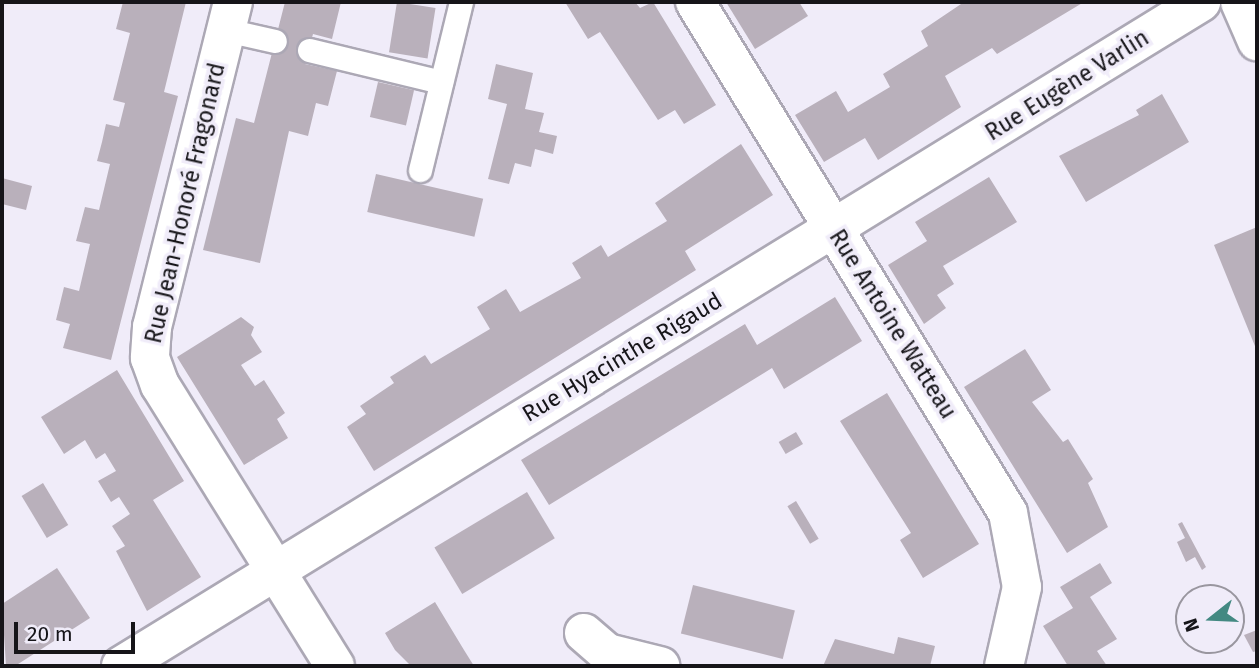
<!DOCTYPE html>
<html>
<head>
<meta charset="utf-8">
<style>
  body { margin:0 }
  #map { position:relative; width:1259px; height:668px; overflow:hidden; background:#f0ecf9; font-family:"Fira Sans",sans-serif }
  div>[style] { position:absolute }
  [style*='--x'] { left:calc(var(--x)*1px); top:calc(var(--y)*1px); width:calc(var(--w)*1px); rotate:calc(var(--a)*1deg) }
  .building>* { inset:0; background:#b9b0bb; transform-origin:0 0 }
  .roads { filter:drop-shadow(2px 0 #aca8b5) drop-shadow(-2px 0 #aca8b5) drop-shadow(0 2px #aca8b5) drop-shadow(0 -2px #aca8b5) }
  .lane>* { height:23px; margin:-11.5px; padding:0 11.5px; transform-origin:11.5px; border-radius:11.5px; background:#fff }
  .street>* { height:38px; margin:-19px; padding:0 19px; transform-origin:19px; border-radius:19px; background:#fff }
  .secondary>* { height:38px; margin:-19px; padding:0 19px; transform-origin:19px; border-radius:19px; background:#fff }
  span { translate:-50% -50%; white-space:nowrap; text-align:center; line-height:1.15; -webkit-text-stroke:7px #f0ecf9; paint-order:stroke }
  .street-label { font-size:23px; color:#161519 }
  .frame { position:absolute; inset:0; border:4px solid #161519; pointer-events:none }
  .north { position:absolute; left:1175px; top:584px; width:70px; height:70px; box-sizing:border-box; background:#f0ecf9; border:2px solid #99969f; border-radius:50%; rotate:252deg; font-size:19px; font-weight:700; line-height:28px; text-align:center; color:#161519 }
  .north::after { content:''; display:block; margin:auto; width:24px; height:32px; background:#438982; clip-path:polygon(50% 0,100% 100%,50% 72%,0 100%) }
  .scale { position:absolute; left:14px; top:622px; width:121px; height:32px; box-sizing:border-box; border:4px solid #161519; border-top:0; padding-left:9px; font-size:21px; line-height:24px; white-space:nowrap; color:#161519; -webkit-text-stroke:5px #f0ecf9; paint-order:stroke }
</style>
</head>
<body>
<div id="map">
  <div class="building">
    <i style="clip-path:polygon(123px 2px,186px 2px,164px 92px,178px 96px,111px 360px,63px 348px,70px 324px,56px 320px,64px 287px,79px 291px,90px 244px,76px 241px,85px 207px,99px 210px,110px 164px,97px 161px,102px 142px,106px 124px,119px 127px,125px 103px,113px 100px,130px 33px,116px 29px)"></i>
    <i style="clip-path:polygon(285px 2px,341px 2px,332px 39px,313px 34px,305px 64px,337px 71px,328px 106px,316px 103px,308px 136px,289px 131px,260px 263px,203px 250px,236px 118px,254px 123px)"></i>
    <i style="left:397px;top:2px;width:39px;height:51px;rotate:9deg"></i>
    <i style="clip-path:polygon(565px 2px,635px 2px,640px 8px,653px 2px,716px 105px,684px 124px,675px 110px,658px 120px,600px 32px,588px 39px)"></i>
    <i style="clip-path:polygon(726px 2px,799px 2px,808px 16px,755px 49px)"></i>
    <i style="clip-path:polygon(964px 2px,1084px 2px,997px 54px,992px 48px,945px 76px,961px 107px,878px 160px,865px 138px,824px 162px,795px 115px,836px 91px,848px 112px,890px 87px,883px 74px,928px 46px,921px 31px)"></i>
    <i style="clip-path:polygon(496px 64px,533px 73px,525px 109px,544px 113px,539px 132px,557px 136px,553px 154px,535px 149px,531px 167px,515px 163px,509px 184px,488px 179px,507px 104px,488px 99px)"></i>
    <i style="left:378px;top:82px;width:37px;height:36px;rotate:13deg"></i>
    <i style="clip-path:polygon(1162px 94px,1189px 142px,1086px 202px,1059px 156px,1139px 115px,1136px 110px)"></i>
    <i style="clip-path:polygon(741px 144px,773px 195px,685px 251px,696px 270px,374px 471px,347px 427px,366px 414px,360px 406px,394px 383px,390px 377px,425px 355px,431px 364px,490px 329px,477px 307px,506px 289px,520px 312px,581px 278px,572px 263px,601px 245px,608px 257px,667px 221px,655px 203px)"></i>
    <i style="left:376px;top:174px;width:110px;height:39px;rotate:13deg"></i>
    <i style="clip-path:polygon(989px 177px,1017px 222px,943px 266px,954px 284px,937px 295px,946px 308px,924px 324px,888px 265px,927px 241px,915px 222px)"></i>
    <i style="clip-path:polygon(2px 178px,32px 186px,26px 210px,2px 204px)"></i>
    <i style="clip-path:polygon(1257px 227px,1257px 351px,1214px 245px)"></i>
    <i style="clip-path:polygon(835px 297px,862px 341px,784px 389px,772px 368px,549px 505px,521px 460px,745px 324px,757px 345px)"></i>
    <i style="clip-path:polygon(241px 317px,254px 327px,251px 335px,262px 352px,241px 365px,255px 386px,264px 380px,285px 413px,277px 419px,288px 438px,244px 465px,177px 357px)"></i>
    <i style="clip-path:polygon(1025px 349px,1051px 390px,1032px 402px,1063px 442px,1068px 439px,1093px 479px,1088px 483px,1108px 527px,1067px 553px,964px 387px)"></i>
    <i style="clip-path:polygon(117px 370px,184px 481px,153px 500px,201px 577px,147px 611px,116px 551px,125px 546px,112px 526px,130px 514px,119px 497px,111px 502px,98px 481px,116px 471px,105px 453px,96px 459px,85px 440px,64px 454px,41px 417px)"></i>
    <i style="clip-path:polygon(887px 393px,979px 544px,923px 578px,900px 540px,911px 533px,840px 421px)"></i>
    <i style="left:796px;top:432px;width:14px;height:20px;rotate:60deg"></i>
    <i style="left:43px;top:483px;width:49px;height:25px;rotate:59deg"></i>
    <i style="left:527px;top:492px;width:54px;height:108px;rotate:59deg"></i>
    <i style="left:796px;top:501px;width:44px;height:10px;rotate:59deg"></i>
    <i style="clip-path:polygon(1182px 522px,1206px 567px,1202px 570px,1195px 557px,1186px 562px,1177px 542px,1185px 538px,1178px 524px)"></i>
    <i style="clip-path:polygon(1100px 563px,1112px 583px,1090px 597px,1117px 639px,1097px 651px,1107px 666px,1068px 666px,1043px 626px,1073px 608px,1060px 587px)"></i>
    <i style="clip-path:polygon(57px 568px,90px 618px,15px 666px,6px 666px,2px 604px)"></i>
    <i style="left:693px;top:585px;width:105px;height:50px;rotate:14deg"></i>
    <i style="clip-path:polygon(435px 602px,464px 650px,474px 666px,411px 666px,395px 650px,385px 633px)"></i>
    <i style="clip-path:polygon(1257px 630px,1257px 651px,1253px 652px,1244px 635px)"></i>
    <i style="clip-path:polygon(898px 637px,935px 646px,930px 666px,823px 666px,835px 639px,894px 654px)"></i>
  </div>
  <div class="roads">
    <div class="lane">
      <i style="--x:226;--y:30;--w:50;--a:12.7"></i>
      <i style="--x:309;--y:50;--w:136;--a:13.6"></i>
      <i style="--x:420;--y:170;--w:173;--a:-76.3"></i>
    </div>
    <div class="street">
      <i style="--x:233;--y:2;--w:335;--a:104"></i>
      <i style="--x:152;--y:327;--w:31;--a:94"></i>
      <i style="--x:150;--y:358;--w:29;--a:70"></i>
      <i style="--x:160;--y:385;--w:331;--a:58.1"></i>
      <i style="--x:695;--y:2;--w:599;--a:58.51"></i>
      <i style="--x:1008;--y:513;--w:75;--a:79.3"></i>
      <i style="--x:1022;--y:587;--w:81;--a:102.8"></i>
      <i style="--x:584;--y:633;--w:30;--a:41"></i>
      <i style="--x:607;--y:653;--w:55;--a:13.8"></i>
      <i style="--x:121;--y:666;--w:1268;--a:-31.58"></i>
    </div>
    <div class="secondary">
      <i style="--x:1240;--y:2;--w:43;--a:66.4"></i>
    </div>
  </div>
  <div class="street-label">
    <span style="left:1067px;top:85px;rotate:-32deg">Rue Eugène Varlin</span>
    <span style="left:185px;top:203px;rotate:-77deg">Rue Jean-Honoré Fragonard</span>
    <span style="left:893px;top:324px;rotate:58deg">Rue Antoine Watteau</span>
    <span style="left:622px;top:357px;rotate:-31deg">Rue Hyacinthe Rigaud</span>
  </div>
  <div class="frame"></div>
  <div class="north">N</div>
  <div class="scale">20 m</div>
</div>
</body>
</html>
